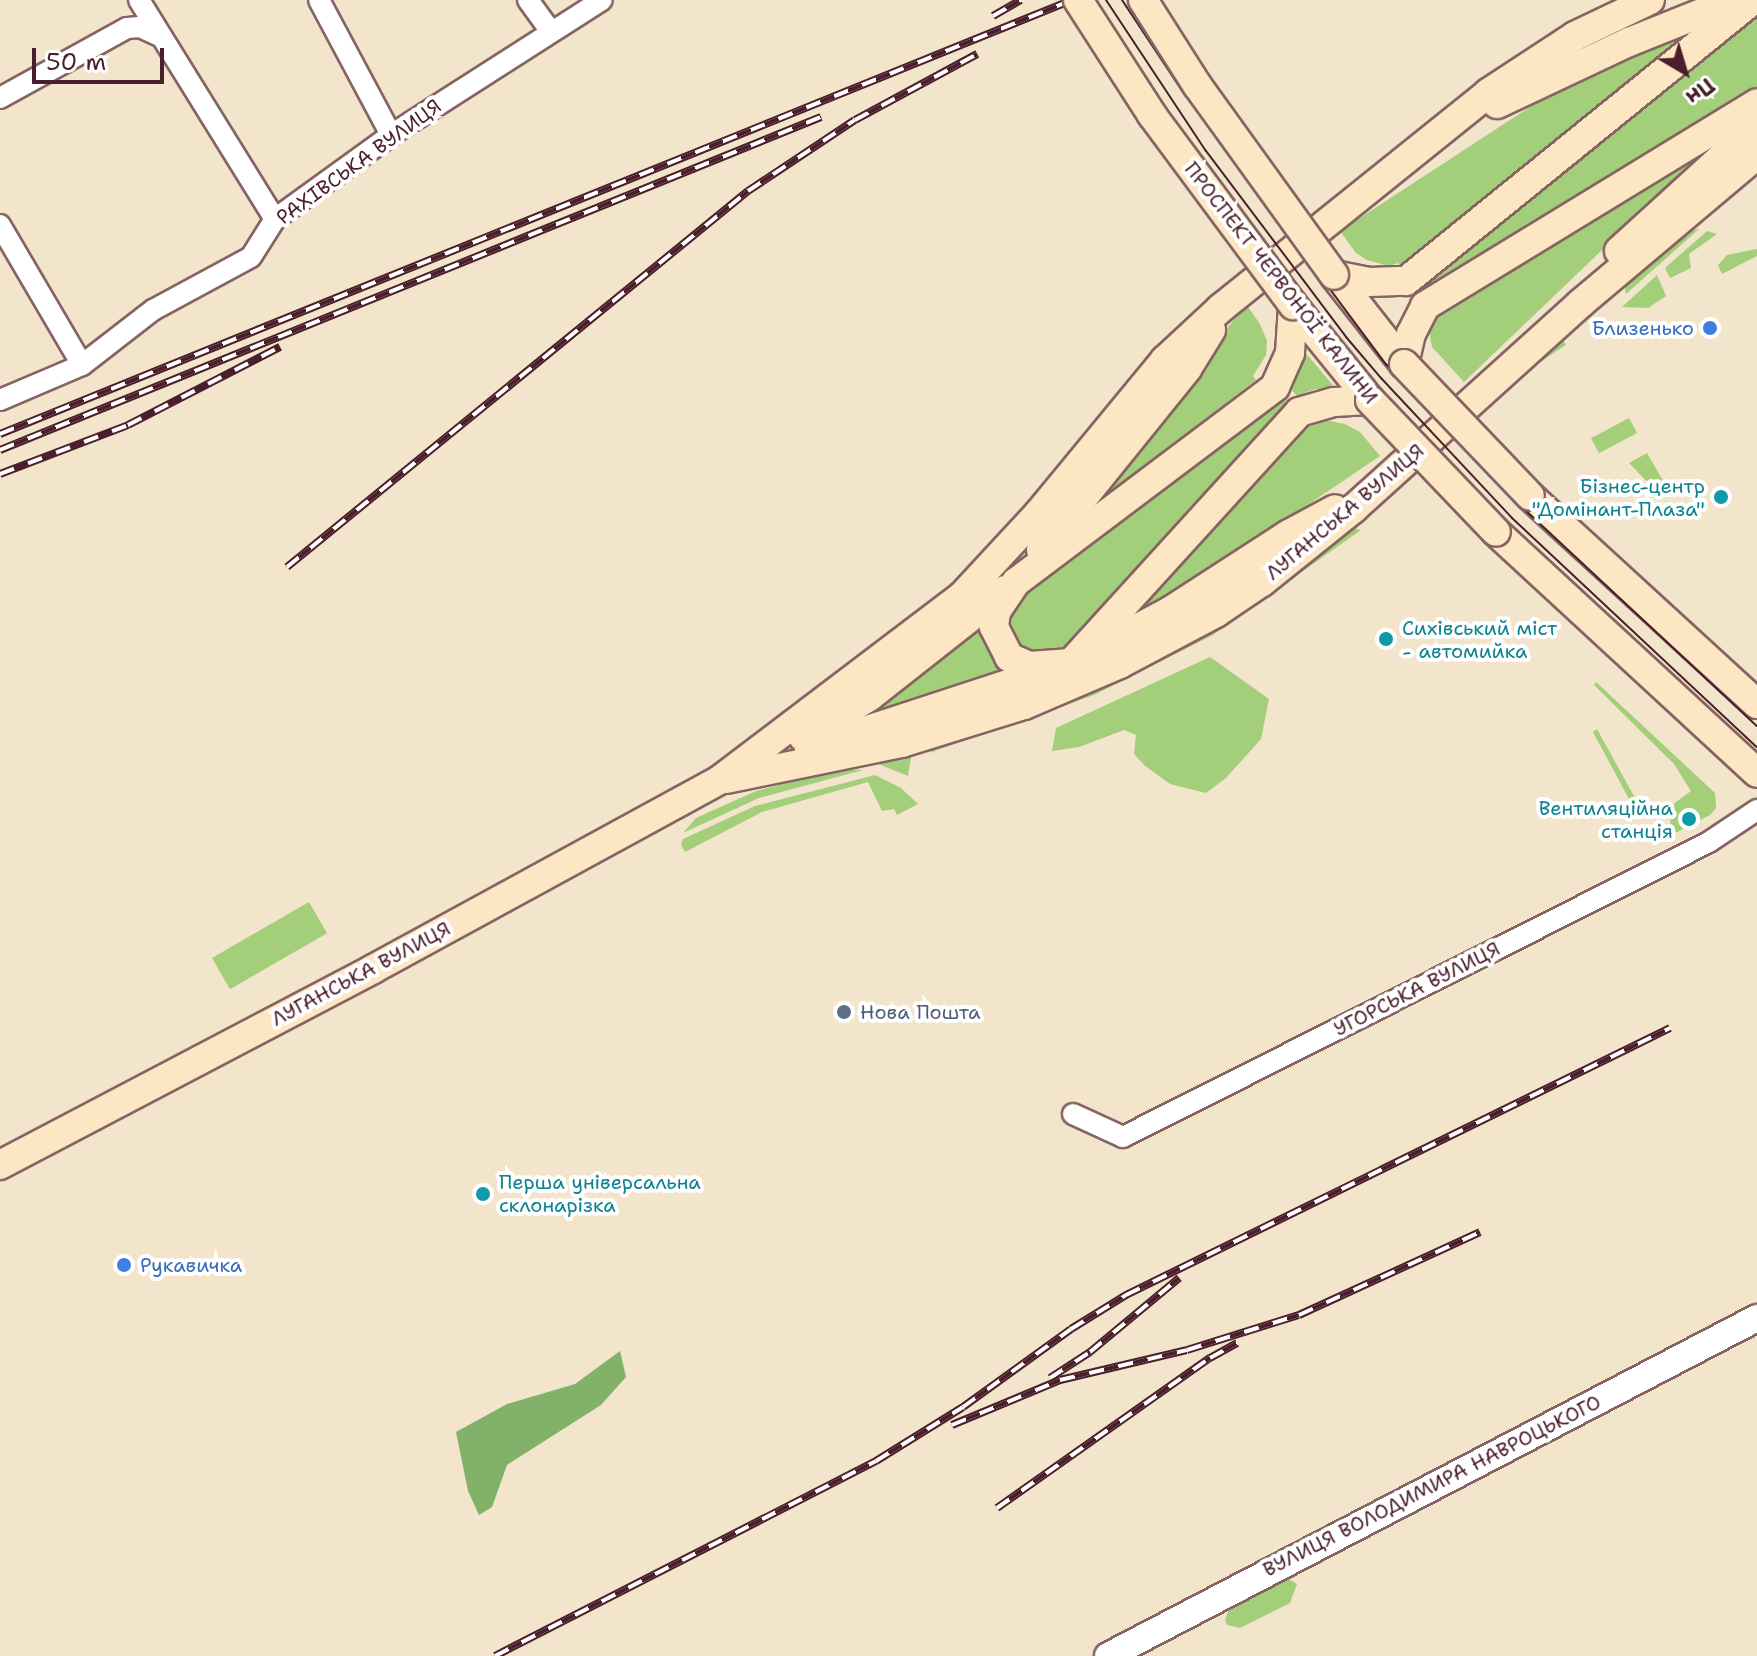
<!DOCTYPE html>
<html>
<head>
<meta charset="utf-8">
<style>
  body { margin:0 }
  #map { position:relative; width:1757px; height:1656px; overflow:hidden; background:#f2e5cb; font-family:"Shantell Sans",sans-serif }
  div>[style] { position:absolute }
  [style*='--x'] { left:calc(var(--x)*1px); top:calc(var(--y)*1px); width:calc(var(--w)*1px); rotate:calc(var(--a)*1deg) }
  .green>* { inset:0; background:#a3ce7a; transform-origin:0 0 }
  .forest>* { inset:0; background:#82b16a }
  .roads { filter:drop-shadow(2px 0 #856463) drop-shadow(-2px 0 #856463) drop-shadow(0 2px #856463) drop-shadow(0 -2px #856463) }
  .minor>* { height:20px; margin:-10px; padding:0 10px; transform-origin:10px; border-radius:10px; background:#fff }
  .tertiary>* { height:26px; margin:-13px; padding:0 13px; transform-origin:13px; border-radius:13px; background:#fff }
  .secondary>* { height:28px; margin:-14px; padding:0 14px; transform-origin:14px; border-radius:14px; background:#fce6c4 }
  .tram>* { height:2px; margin:-1px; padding:0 1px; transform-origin:1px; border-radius:1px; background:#4a1f2b }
  .rail>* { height:8px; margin-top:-4px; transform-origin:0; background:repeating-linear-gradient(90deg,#fff 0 15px,#4a1f2b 0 30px); box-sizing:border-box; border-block:2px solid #4a1f2b }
  .bridges { filter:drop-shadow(2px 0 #856463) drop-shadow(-2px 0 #856463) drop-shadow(0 2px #856463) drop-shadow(0 -2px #856463) }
  .secondary-bridge>* { height:28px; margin:-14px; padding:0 14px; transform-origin:14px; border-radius:14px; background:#fce6c4 }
  .dots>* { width:22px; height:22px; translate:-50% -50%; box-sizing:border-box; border:4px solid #fff; border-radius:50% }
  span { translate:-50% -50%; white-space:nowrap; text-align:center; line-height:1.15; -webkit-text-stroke:8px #fff; paint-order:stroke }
  .street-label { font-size:20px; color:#4a1f2b }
  .shop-label { font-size:20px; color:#366cbe }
  .right { translate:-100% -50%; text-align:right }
  .left { translate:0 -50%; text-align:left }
  .culture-label { font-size:20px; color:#0d838f }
  .service-label { font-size:20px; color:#4e5e75 }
  .north { position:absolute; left:1645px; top:32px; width:80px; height:80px; -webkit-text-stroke:6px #fff; paint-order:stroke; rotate:142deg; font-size:22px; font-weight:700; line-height:32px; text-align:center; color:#4a1f2b }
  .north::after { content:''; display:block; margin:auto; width:28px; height:36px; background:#4a1f2b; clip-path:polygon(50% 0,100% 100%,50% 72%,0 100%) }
  .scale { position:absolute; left:32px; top:48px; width:132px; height:36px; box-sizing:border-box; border:4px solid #4a1f2b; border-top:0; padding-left:10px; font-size:24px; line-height:28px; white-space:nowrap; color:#4a1f2b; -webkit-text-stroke:6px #fff; paint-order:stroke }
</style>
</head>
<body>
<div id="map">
  <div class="green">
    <i style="clip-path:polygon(1757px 3px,1757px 87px,1421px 289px,1417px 284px)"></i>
    <i style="clip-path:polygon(1692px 28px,1401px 267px,1398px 263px,1389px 266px,1367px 260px,1356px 253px,1340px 231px,1556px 90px)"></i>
    <i style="clip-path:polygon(1715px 142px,1464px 382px,1432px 347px,1428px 324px,1438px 313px)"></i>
    <i style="clip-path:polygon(1699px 229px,1626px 294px,1624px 284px,1687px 231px)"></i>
    <i style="clip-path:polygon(1707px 231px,1717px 234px,1689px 254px,1691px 268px,1670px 278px,1665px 268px)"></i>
    <i style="clip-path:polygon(1757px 249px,1757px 256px,1722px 274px,1718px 265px,1727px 255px)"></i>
    <i style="clip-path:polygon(1657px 275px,1666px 296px,1648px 308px,1622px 307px)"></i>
    <i style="clip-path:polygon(1246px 304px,1260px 324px,1267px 341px,1266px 355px,1253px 376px,1256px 380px,1086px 510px)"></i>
    <i style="left:1562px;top:339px;width:7px;height:96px;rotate:56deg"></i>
    <i style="clip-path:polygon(1304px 351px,1336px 389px,1315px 389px,1297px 396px,1288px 386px,1300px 371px)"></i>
    <i style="clip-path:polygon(1279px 395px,1287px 404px,1068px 644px,1058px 650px,1036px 653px,1016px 642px,1009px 633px,1006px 610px,1010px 599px)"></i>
    <i style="left:1629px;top:418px;width:17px;height:43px;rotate:62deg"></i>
    <i style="clip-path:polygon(1325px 420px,1345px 424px,1360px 432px,1380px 456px,1260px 537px,1145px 610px,1133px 612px,1299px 431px)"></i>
    <i style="clip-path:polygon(1647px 453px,1670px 493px,1662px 497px,1629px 463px)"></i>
    <i style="clip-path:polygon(1350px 527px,1361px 530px,1213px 635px,1094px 695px,929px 753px,941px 742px)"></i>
    <i style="clip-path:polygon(980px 625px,988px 650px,1006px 668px,1004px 672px,855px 719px)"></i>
    <i style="clip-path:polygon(1210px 657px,1269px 699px,1261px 739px,1226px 778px,1206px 793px,1170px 784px,1144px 765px,1134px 754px,1136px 735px,1124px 730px,1079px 747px,1052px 751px,1056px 728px)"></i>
    <i style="clip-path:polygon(1596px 682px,1715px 793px,1716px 808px,1710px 815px,1656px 843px,1644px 832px,1659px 833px,1670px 826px,1672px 805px,1691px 791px,1674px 764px,1594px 685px)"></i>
    <i style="clip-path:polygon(1597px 729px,1641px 809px,1636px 812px,1593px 732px)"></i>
    <i style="clip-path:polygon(912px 751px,908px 776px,876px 763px,877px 760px)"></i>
    <i style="clip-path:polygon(841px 769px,863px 770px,759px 798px,683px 833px,696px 818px,756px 791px)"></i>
    <i style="clip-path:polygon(875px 775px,901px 788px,918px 804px,897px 815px,894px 809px,882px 811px,868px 782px,762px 812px,685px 852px,681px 844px,683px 839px,755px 806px)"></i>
    <i style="left:309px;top:902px;width:36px;height:112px;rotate:60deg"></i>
    <i style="clip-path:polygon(1287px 1578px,1297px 1584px,1290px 1603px,1240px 1628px,1227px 1625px,1225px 1620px,1229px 1609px)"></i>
  </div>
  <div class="forest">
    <i style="clip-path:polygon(620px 1351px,626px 1377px,601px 1405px,507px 1465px,492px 1507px,479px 1515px,468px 1491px,456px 1432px,507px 1404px,575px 1384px)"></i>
  </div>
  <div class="roads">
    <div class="minor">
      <i style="--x:139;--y:0;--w:258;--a:58.2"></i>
      <i style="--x:319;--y:0;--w:153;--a:61.9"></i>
      <i style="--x:528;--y:0;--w:39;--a:54"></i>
      <i style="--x:0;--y:98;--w:145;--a:-28.9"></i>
      <i style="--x:127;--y:28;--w:13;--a:-4"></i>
      <i style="--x:140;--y:27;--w:19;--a:25"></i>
      <i style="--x:0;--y:225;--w:162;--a:59.6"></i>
      <i style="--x:0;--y:400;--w:89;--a:-23.1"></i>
      <i style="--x:82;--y:365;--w:90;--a:-37.8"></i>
      <i style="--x:153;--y:310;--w:111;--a:-28.4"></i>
      <i style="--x:251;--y:257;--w:45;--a:-57.7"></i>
      <i style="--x:275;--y:219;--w:143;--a:-35.9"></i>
      <i style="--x:391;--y:135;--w:250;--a:-32.6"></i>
      <i style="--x:1073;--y:1114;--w:55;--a:24.7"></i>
      <i style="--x:1123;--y:1137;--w:656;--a:-26.72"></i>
      <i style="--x:1709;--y:842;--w:58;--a:-33.7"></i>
    </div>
    <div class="tertiary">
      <i style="--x:1108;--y:1656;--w:732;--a:-27.51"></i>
    </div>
    <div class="secondary">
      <i style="--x:1497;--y:104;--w:146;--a:-25.2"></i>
      <i style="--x:1629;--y:42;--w:113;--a:-21.8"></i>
      <i style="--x:1619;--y:251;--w:187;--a:-42.4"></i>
      <i style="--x:1334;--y:275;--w:36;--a:11"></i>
      <i style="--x:1369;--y:282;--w:37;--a:-2"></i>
      <i style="--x:1406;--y:281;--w:447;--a:-39"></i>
      <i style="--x:1334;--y:275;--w:113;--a:51.8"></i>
      <i style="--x:1293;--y:305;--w:48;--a:93.6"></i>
      <i style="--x:1290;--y:353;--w:37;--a:114"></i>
      <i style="--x:1275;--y:387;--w:324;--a:143"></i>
      <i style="--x:1016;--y:582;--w:36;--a:124"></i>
      <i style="--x:996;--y:612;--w:15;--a:98"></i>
      <i style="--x:994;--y:627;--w:34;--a:63"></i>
      <i style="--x:1009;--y:657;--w:22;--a:24"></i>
      <i style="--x:1029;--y:666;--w:42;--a:-4.1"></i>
      <i style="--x:1071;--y:663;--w:339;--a:-47.7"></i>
      <i style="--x:1299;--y:412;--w:36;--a:-16"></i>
      <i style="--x:1334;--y:402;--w:36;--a:-3"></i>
      <i style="--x:1293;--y:305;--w:122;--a:51"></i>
      <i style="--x:1404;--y:364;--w:31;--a:-77"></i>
      <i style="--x:1411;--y:334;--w:31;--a:-63"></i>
      <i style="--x:1425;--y:306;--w:389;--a:-31.4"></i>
      <i style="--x:1530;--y:496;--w:308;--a:42.5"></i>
      <i style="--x:1496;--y:532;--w:355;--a:42.7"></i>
      <i style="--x:1041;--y:550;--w:233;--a:-51.1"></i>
      <i style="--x:1187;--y:369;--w:46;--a:-58.4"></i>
      <i style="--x:1089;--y:654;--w:92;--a:-28"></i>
      <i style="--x:1170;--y:611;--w:142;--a:-32.9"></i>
      <i style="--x:1289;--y:534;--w:52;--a:-28.5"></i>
      <i style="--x:803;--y:737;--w:77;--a:-31.2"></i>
      <i style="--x:869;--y:697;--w:173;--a:-38.2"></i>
      <i style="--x:809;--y:749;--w:254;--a:-18.1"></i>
      <i style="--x:726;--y:779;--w:180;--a:-11.6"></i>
      <i style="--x:902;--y:743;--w:128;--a:-17.3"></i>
      <i style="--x:1024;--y:705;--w:104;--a:-23.1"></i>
      <i style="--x:1120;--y:664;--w:109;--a:-28"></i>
      <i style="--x:1216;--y:613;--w:55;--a:-34"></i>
      <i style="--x:1262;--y:582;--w:117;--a:-38.7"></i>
      <i style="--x:1353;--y:509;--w:307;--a:-42.1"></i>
      <i style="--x:1581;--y:303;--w:230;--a:-40.1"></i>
      <i style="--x:0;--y:1165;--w:421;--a:-27.7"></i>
      <i style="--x:373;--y:969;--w:396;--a:-28.6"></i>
      <i style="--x:721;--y:779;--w:304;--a:-37.2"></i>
      <i style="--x:963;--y:595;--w:110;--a:-47.2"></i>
      <i style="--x:1038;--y:514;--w:200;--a:-50.5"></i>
      <i style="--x:1165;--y:360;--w:76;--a:-42.9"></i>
      <i style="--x:1221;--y:308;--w:343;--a:-38.8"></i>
      <i style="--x:1488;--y:93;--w:104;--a:-33.2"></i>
      <i style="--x:1575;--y:36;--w:83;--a:-25.6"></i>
    </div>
  </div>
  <div class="tram">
    <i style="--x:1106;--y:0;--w:181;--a:56.5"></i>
    <i style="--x:1206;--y:151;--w:233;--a:53"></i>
    <i style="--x:1346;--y:337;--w:54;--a:49.5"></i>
    <i style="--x:1381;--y:378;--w:192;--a:46.9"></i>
    <i style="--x:1512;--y:518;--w:335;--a:43.1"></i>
    <i style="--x:1122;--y:0;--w:110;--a:56.5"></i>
    <i style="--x:1183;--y:92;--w:339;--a:53.3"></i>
    <i style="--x:1386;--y:364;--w:197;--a:46.4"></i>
    <i style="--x:1522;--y:507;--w:321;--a:43"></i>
  </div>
  <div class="rail">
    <i style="--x:993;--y:16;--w:32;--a:-30"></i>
    <i style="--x:0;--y:434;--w:1157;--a:-22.04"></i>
    <i style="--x:0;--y:450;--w:886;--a:-22.08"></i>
    <i style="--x:0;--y:474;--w:137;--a:-20.9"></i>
    <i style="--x:128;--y:425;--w:171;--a:-27.2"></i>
    <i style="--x:287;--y:567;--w:595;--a:-39.2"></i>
    <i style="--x:748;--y:191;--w:128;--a:-33.6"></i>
    <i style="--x:855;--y:120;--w:139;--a:-28.4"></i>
    <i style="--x:1050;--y:1378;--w:48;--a:-33"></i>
    <i style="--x:1090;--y:1352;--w:116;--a:-39.7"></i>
    <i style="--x:952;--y:1425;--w:117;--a:-22.6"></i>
    <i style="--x:1060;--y:1380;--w:130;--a:-13.3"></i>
    <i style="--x:1187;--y:1350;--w:117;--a:-17.4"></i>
    <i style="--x:1299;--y:1315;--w:199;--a:-24.6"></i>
    <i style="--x:997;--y:1508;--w:261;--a:-35.2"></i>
    <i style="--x:1210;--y:1358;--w:31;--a:-29"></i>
    <i style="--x:495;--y:1656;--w:428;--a:-27.1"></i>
    <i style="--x:876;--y:1461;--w:102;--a:-31.8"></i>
    <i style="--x:963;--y:1407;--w:133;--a:-35.8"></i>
    <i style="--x:1071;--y:1329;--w:65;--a:-31.7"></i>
    <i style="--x:1126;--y:1295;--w:606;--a:-26.14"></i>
  </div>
  <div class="bridges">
    <div class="secondary-bridge">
      <i style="--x:1078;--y:0;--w:137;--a:57.2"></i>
      <i style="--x:1152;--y:115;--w:237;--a:53.4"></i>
      <i style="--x:1143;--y:0;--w:101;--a:57.6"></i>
      <i style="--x:1197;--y:85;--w:234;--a:54.2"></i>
      <i style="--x:1404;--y:364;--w:182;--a:46.3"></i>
      <i style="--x:1370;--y:400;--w:182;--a:46.3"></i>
    </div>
  </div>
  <div class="dots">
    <i style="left:1710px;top:328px;background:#3f7fe0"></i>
    <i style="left:1721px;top:497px;background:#0f9aa8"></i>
    <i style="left:1386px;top:639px;background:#0f9aa8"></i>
    <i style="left:1689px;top:819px;background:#0f9aa8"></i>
    <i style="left:844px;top:1012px;background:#5c6f8a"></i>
    <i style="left:483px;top:1194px;background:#0f9aa8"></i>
    <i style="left:124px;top:1265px;background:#3f7fe0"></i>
  </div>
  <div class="street-label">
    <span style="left:359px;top:162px;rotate:-36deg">РАХІВСЬКА ВУЛИЦЯ</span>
    <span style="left:1281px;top:283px;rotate:52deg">ПРОСПЕКТ ЧЕРВОНОЇ КАЛИНИ</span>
    <span style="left:1345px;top:512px;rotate:-40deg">ЛУГАНСЬКА ВУЛИЦЯ</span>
    <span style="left:361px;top:974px;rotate:-28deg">ЛУГАНСЬКА ВУЛИЦЯ</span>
    <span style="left:1417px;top:989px;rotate:-27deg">УГОРСЬКА ВУЛИЦЯ</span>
    <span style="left:1432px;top:1486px;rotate:-27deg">ВУЛИЦЯ ВОЛОДИМИРА НАВРОЦЬКОГО</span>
  </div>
  <div class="shop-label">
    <span class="right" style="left:1694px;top:328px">Близенько</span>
    <span class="left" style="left:140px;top:1265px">Рукавичка</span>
  </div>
  <div class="culture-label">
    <span class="right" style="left:1705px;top:498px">Бізнес-центр<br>"Домінант-Плаза"</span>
    <span class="left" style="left:1402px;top:640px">Сихівський міст<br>- автомийка</span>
    <span class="right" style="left:1673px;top:820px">Вентиляційна<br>станція</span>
    <span class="left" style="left:499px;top:1194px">Перша універсальна<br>склонарізка</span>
  </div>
  <div class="service-label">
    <span class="left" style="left:860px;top:1012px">Нова Пошта</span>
  </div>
  <div class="north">Пн</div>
  <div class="scale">50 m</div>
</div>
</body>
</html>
